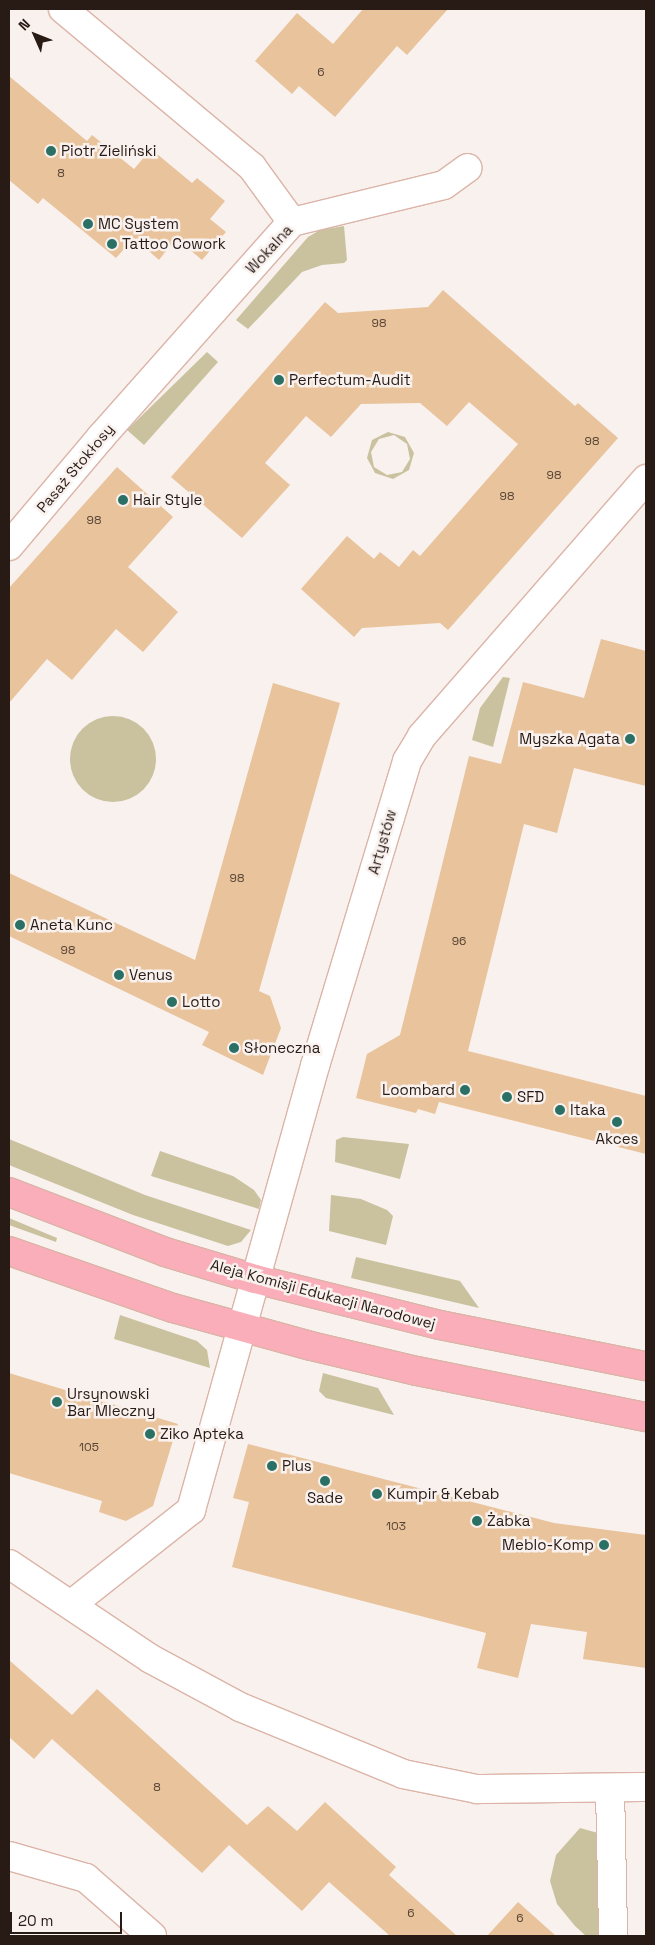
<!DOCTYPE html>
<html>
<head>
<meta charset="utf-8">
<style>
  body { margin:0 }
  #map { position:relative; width:655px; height:1945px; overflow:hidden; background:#f9f1ee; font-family:"Space Grotesk",sans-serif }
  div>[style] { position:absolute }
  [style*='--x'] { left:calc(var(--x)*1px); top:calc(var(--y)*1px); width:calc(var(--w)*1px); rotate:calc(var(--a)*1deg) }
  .green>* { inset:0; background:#cac29e }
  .round { border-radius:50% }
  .building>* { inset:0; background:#e8c39b }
  .roads { filter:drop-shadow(1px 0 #dbb4a7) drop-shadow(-1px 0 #dbb4a7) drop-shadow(0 1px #dbb4a7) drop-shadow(0 -1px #dbb4a7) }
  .minor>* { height:28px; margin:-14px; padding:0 14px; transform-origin:14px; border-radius:14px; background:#fff }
  .major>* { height:28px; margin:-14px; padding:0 14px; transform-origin:14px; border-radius:14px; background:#faaeb9 }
  .dots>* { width:14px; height:14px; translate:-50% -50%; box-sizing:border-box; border:2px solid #f9f1ee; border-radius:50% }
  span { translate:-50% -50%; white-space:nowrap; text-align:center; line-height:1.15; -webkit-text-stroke:5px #f9f1ee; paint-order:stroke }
  .number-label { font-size:12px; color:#584436 }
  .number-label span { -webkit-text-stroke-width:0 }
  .poi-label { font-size:15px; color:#281a15 }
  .left { translate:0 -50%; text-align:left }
  .right { translate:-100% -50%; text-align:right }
  .street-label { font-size:15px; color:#281a15 }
  .frame { position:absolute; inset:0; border:10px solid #281a15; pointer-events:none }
  .north { position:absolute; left:10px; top:10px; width:50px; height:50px; -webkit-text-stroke:4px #f9f1ee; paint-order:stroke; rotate:314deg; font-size:14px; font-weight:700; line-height:20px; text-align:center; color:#281a15 }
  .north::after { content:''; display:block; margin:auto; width:18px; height:22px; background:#281a15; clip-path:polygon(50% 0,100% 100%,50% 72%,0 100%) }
  .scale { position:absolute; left:10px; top:1912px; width:112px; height:22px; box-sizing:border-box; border:2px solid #281a15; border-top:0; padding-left:6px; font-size:15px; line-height:18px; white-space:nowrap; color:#281a15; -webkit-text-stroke:4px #f9f1ee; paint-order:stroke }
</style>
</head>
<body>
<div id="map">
  <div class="green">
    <i style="clip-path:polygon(344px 226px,347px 260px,344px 263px,322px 265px,302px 272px,248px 329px,236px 320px,308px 237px,320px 230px)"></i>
    <i style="clip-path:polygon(207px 352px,218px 362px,144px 445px,127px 430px)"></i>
    <i style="clip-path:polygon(evenodd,388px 432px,405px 437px,414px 453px,409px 470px,393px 479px,375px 473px,367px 458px,372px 440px,388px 432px,394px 435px,407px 444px,410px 459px,402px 472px,387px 475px,374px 467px,371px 452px,379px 439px,394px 435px)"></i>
    <i style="clip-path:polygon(503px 677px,510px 678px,493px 747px,472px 740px,480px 708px)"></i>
    <i class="round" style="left:70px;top:716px;width:86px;height:86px"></i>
    <i style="clip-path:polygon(343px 1137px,409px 1144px,400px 1179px,335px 1162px,336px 1140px)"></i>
    <i style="clip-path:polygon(9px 1139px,145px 1195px,251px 1230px,241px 1242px,228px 1246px,133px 1215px,9px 1165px)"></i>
    <i style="clip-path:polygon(160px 1151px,233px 1176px,254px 1190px,261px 1200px,259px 1209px,151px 1176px)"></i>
    <i style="clip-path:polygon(331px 1195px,361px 1199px,387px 1210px,393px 1216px,386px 1245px,329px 1231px)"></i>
    <i style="clip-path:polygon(9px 1218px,57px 1238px,56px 1242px,9px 1225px)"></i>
    <i style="clip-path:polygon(356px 1257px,460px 1281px,479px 1308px,351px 1278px)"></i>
    <i style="clip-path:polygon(120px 1315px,197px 1341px,207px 1350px,210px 1368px,114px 1339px)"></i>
    <i style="clip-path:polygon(323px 1373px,378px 1388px,394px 1415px,326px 1398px,319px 1391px)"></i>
    <i style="clip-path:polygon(580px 1828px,598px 1833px,604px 1936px,586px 1936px,575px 1926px,557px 1904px,550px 1881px,556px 1855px)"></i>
  </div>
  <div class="building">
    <i style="clip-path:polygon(363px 9px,448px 9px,407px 55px,397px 46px,335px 117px,299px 86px,292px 94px,255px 61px,297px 13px,333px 44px)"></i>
    <i style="clip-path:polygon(9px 76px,87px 141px,92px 135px,134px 169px,151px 149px,192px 183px,197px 178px,225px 201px,210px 219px,226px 232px,202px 260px,176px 238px,159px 260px,134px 238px,116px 258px,43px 198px,38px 204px,9px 180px)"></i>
    <i style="clip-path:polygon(443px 290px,575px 406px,578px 403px,618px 438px,448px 630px,440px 623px,362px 628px,354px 637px,301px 589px,347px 536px,374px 559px,380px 552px,399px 567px,413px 550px,420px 556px,518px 444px,469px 402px,447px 426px,420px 403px,361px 404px,331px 437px,306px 416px,265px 463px,290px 485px,242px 538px,171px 477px,325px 302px,338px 313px,428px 307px)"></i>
    <i style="clip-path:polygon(117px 467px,173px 517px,128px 567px,178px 612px,143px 652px,116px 629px,72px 680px,47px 659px,9px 703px,9px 588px)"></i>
    <i style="clip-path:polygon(601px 639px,646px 651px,646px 786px,574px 768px,557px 833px,524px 824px,468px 1051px,646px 1096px,646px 1154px,439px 1102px,435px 1114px,418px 1109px,416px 1113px,356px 1098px,367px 1054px,400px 1035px,469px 756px,501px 764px,523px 682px,584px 698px)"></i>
    <i style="clip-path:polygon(273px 683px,340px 703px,259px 991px,270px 996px,281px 1028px,263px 1075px,202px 1045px,209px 1032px,9px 936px,9px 873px,195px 960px)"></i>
    <i style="clip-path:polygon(9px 1373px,178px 1424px,153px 1506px,126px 1521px,99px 1512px,102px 1501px,9px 1473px)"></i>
    <i style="clip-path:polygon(248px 1444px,554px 1523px,646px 1535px,646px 1668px,583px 1659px,587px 1632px,531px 1624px,518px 1678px,477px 1668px,486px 1633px,232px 1567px,249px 1502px,233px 1498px)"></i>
    <i style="clip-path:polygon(9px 1660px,72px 1715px,97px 1689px,247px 1825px,268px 1806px,297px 1831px,325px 1802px,396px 1867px,389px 1875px,457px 1936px,390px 1936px,329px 1882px,302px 1911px,229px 1845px,202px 1873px,52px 1739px,34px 1759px,9px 1737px)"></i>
    <i style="clip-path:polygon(518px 1902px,556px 1936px,487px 1936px)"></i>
  </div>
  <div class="roads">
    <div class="minor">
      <i style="--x:63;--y:9;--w:246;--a:39.9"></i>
      <i style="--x:252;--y:167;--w:68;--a:54"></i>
      <i style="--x:9;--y:546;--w:143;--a:-49.8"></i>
      <i style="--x:101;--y:437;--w:288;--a:-48.4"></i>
      <i style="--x:292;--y:222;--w:156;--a:-13.7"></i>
      <i style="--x:444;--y:185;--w:29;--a:-36"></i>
      <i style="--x:9;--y:1564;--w:171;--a:33.8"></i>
      <i style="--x:151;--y:1659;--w:101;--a:28.3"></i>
      <i style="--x:240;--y:1707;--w:176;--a:22.3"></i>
      <i style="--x:403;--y:1774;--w:76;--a:11.5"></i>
      <i style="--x:477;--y:1789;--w:169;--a:-0.7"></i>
      <i style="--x:72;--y:1604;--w:152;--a:-38.3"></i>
      <i style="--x:191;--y:1510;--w:461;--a:-74.4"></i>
      <i style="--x:315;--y:1066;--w:319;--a:-73.2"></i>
      <i style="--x:407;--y:761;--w:29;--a:-59"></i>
      <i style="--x:422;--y:736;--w:341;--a:-48.9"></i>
      <i style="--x:610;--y:1788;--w:148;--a:88.8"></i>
      <i style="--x:9;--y:1856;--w:80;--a:15.9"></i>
      <i style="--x:86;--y:1878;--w:88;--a:41.3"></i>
    </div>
    <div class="major">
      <i style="--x:9;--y:1192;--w:167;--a:21"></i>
      <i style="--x:165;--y:1252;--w:94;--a:16.7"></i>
      <i style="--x:255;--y:1279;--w:191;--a:14"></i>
      <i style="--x:440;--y:1325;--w:210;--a:11.3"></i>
      <i style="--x:9;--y:1251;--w:174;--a:19.2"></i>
      <i style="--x:173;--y:1308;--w:143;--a:15.4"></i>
      <i style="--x:311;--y:1346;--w:109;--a:13.3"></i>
      <i style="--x:417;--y:1371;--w:234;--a:11.4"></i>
    </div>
  </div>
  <div class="dots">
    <i style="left:51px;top:151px;background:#2b7064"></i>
    <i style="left:88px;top:224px;background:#2b7064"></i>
    <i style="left:112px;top:244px;background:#2b7064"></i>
    <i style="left:279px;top:380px;background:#2b7064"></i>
    <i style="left:123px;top:500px;background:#2b7064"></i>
    <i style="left:630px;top:739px;background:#2b7064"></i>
    <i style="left:20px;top:925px;background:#2b7064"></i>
    <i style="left:119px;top:975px;background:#2b7064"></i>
    <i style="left:172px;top:1002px;background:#2b7064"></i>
    <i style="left:234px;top:1048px;background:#2b7064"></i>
    <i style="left:465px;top:1090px;background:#2b7064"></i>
    <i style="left:507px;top:1097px;background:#2b7064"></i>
    <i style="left:560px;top:1110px;background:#2b7064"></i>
    <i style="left:617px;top:1122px;background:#2b7064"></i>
    <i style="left:57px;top:1402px;background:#2b7064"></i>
    <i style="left:150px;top:1434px;background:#2b7064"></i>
    <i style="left:272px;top:1466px;background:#2b7064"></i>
    <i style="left:325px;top:1481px;background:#2b7064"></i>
    <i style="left:377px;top:1494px;background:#2b7064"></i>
    <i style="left:477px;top:1521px;background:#2b7064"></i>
    <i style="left:604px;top:1545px;background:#2b7064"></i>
  </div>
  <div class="number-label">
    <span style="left:321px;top:73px">6</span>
    <span style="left:61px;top:174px">8</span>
    <span style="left:379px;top:324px">98</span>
    <span style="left:592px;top:442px">98</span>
    <span style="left:554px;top:476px">98</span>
    <span style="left:507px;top:497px">98</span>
    <span style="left:94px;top:521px">98</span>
    <span style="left:237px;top:879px">98</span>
    <span style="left:459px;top:942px">96</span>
    <span style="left:68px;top:951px">98</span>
    <span style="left:89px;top:1448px">105</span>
    <span style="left:396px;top:1527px">103</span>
    <span style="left:157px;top:1788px">8</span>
    <span style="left:411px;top:1914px">6</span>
    <span style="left:520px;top:1919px">6</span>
  </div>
  <div class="poi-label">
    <span class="left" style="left:61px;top:151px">Piotr Zieliński</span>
    <span class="left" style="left:98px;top:224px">MC System</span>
    <span class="left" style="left:122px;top:244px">Tattoo Cowork</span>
    <span class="left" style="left:289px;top:380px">Perfectum-Audit</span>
    <span class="left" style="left:133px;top:500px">Hair Style</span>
    <span class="right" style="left:620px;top:739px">Myszka Agata</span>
    <span class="left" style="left:30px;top:925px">Aneta Kunc</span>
    <span class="left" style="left:129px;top:975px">Venus</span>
    <span class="left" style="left:182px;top:1002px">Lotto</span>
    <span class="left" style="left:244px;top:1048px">Słoneczna</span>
    <span class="right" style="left:455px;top:1090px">Loombard</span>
    <span class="left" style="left:517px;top:1097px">SFD</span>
    <span class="left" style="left:570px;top:1110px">Itaka</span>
    <span style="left:617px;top:1139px">Akces</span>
    <span class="left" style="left:67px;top:1402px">Ursynowski<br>Bar Mleczny</span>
    <span class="left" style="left:160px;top:1434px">Ziko Apteka</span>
    <span class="left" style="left:282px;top:1466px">Plus</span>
    <span class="left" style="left:387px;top:1494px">Kumpir &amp; Kebab</span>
    <span style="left:325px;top:1498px">Sade</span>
    <span class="left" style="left:487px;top:1521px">Żabka</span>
    <span class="right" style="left:594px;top:1545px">Meblo-Komp</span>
  </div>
  <div class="street-label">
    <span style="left:269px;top:249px;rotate:-47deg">Wokalna</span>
    <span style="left:75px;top:468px;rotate:-50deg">Pasaż Stokłosy</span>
    <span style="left:382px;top:842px;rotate:-74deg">Artystów</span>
    <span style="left:323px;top:1294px;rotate:15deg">Aleja Komisji Edukacji Narodowej</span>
  </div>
  <div class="frame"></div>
  <div class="north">N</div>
  <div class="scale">20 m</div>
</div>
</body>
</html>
